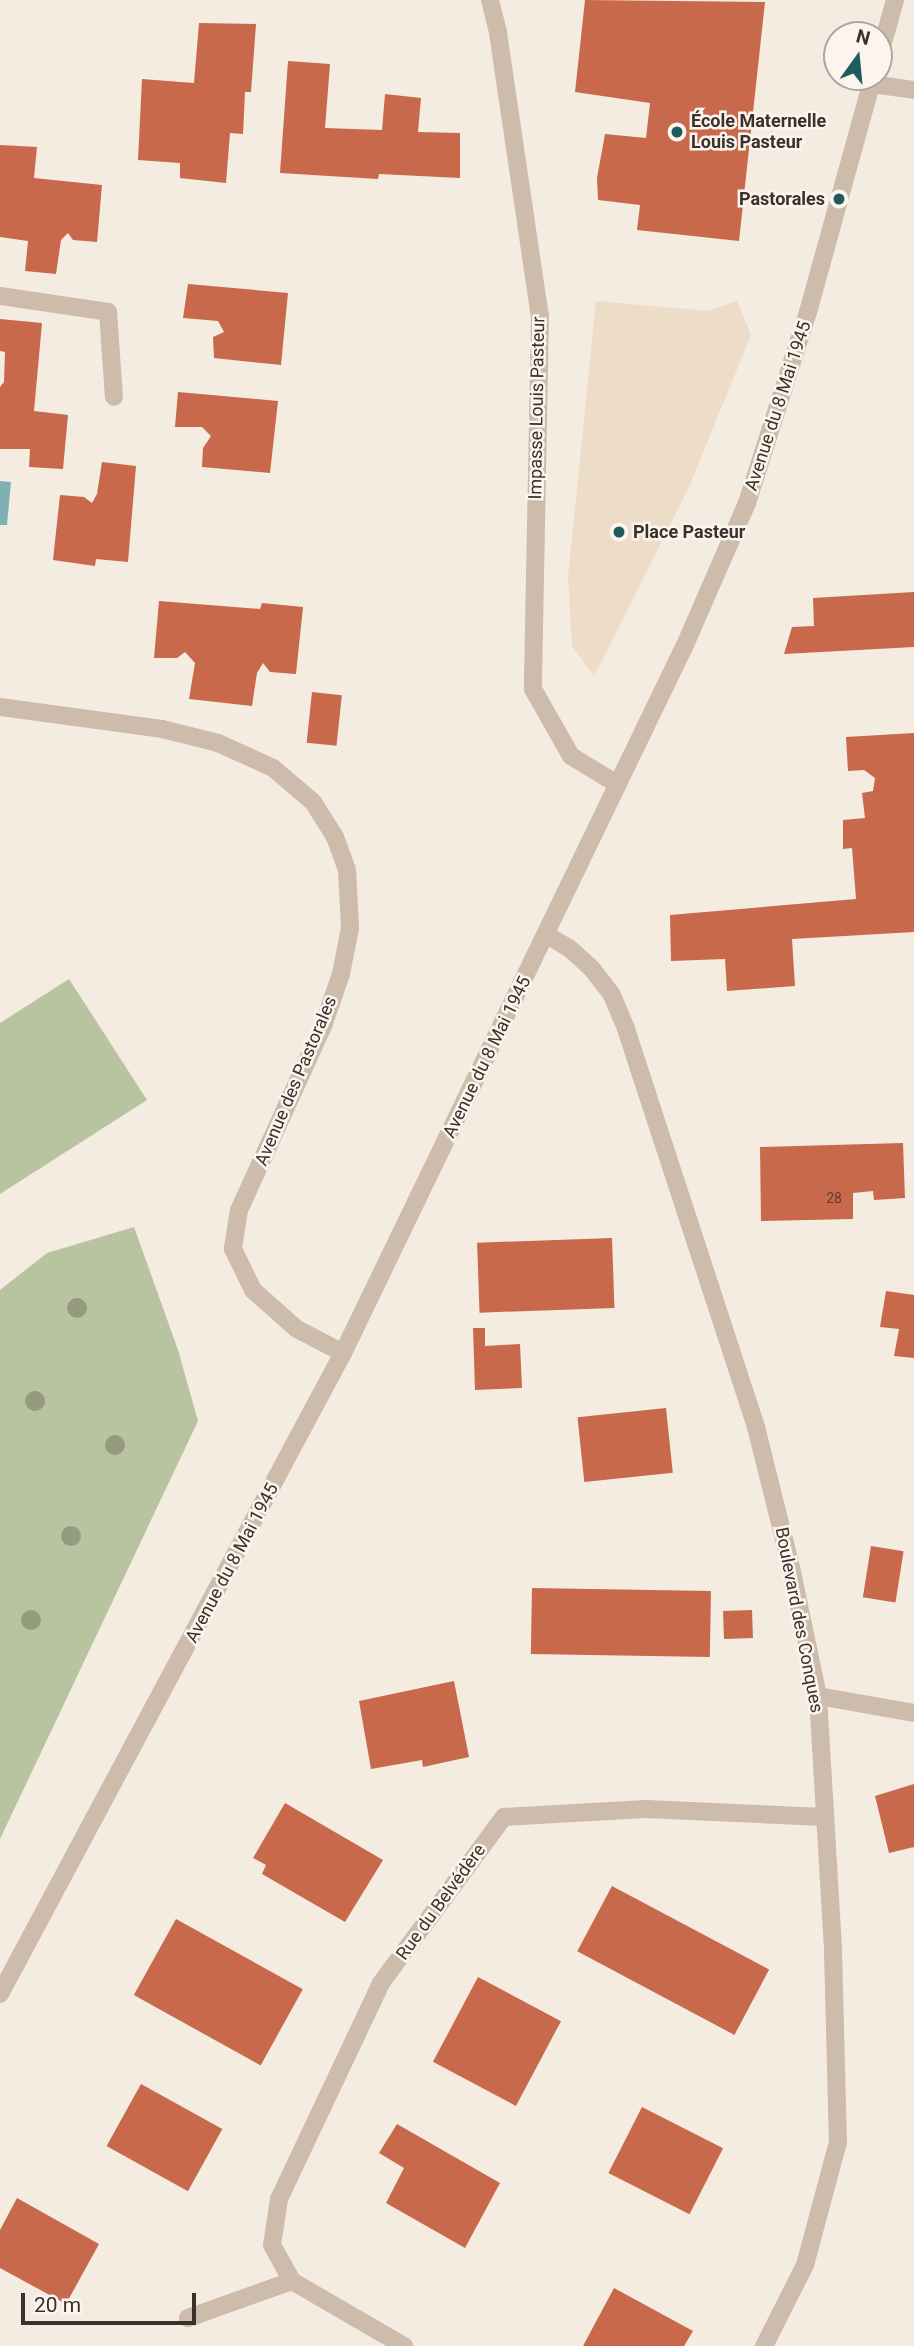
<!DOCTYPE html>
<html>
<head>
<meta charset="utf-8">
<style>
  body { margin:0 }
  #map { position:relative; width:914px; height:2346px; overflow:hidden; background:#f4ebe1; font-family:Roboto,sans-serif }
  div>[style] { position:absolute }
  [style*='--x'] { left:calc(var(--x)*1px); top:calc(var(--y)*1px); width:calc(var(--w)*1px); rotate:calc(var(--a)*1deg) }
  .green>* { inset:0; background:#b8c4a0 }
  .plaza>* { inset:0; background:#ecdcc8 }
  .water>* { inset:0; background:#7fb0b2 }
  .building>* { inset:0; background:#c8694b; transform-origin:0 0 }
  .minor>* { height:18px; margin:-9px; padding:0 9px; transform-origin:9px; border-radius:9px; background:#cdbbac }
  .tertiary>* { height:18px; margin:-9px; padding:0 9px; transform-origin:9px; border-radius:9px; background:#cdbbac }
  .trees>* { width:20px; height:20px; margin:-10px; border-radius:50%; background:#969b7f }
  .dots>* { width:19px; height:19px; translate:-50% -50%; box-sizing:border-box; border:4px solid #fbf5ee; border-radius:50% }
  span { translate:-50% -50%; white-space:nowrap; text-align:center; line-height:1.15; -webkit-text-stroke:5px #fbf5ee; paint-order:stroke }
  .number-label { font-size:14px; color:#5e3e33 }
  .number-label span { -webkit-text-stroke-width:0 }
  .poi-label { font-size:18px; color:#3b302b; font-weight:700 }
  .left { translate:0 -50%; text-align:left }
  .right { translate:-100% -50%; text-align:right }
  .street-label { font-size:18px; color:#3b302b }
  .north { position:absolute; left:823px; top:21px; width:70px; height:70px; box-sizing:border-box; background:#fbf5ee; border:2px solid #aea6a0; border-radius:50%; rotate:15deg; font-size:19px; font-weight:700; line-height:28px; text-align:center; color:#3b302b }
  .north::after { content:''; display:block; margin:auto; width:24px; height:32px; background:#1f5a5e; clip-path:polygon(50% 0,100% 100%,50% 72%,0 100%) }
  .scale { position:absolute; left:21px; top:2293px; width:175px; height:32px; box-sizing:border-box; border:4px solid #3b302b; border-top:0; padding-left:9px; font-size:21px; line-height:24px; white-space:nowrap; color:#3b302b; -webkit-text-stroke:5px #fbf5ee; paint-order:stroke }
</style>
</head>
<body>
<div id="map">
  <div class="green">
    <i style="clip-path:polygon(69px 979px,147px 1100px,0 1194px,0 1023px)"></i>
    <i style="clip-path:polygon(134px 1227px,178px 1350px,198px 1421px,0 1839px,0 1290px,47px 1253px)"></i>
  </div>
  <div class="plaza">
    <i style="clip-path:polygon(596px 301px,708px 311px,737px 301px,751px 335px,689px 487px,594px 676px,572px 646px,568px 577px)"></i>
  </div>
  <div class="water">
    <i style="clip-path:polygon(0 481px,11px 482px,7px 525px,0 525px)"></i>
  </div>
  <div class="building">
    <i style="clip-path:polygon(585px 0,765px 2px,739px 241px,637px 230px,640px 205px,598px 200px,597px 178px,605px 134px,646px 138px,650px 103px,575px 92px)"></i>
    <i style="clip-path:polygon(199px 23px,256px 24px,251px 92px,245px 92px,243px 134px,230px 133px,226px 183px,180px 178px,180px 163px,138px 160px,142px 79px,194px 83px)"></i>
    <i style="clip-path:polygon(288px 61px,330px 64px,325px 128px,382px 130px,385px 94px,421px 98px,418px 132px,460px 133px,460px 178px,379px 174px,378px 179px,280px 173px)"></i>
    <i style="clip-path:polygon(0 145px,37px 147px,34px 178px,102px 185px,97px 242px,73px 240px,68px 233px,61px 240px,56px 274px,25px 271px,28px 241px,0 237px)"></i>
    <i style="clip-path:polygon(188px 284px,288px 293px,281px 365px,214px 358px,213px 337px,224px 332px,218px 321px,183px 318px)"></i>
    <i style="clip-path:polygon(0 319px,42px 323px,34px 411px,68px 415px,63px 469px,29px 467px,30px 449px,0 449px,0 387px,4px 382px,5px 352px,0 351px)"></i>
    <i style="clip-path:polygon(178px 392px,278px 401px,270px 473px,202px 467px,203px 448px,211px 436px,202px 427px,175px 427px)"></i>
    <i style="clip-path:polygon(102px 462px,136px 466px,128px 562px,96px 559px,95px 566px,53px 560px,60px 495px,84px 497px,92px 503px,97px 494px)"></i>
    <i style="clip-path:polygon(914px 592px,914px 647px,784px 654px,792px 627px,814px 626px,813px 598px)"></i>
    <i style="clip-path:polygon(159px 601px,260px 609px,262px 603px,303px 607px,296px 674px,270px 672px,263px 663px,257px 673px,252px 706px,189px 699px,195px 663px,185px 652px,177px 658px,154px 658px)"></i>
    <i style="left:312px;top:692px;width:30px;height:51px;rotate:6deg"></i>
    <i style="clip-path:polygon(914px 733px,914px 932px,792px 939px,795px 986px,727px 991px,725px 959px,671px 961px,670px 915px,856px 899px,852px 848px,843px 849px,843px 820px,865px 818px,862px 793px,873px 791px,875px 778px,864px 770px,848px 771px,846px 737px)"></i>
    <i style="clip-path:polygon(903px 1143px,905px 1198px,874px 1200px,873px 1191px,853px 1193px,853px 1219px,761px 1221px,760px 1147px)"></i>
    <i style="left:612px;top:1238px;width:70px;height:135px;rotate:88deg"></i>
    <i style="clip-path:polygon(886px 1291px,914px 1295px,914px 1358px,894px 1356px,899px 1329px,880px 1327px)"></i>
    <i style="clip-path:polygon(473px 1328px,485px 1328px,485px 1346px,520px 1344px,522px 1388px,475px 1390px)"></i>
    <i style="left:666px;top:1408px;width:65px;height:89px;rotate:84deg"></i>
    <i style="left:871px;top:1546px;width:33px;height:52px;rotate:9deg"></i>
    <i style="left:532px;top:1588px;width:179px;height:66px;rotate:1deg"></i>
    <i style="left:752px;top:1610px;width:28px;height:29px;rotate:88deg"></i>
    <i style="clip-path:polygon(454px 1681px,469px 1757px,423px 1767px,422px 1760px,371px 1769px,359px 1701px)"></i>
    <i style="clip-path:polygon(914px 1784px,914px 1847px,889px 1853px,875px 1796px)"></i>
    <i style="clip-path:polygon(285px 1803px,383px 1860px,345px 1922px,262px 1874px,266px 1865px,253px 1858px)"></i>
    <i style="left:612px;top:1886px;width:178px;height:74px;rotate:28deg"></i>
    <i style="left:176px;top:1919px;width:145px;height:87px;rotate:29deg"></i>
    <i style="left:478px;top:1977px;width:94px;height:96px;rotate:28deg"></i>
    <i style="left:141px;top:2084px;width:93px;height:71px;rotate:29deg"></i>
    <i style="left:642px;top:2107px;width:91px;height:74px;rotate:27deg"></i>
    <i style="clip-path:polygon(397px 2124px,500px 2183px,465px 2248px,386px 2203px,404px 2168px,379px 2153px)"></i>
    <i style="clip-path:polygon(17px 2198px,99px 2244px,66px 2304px,0 2268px,0 2230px)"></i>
    <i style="clip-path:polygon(614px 2288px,693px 2331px,684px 2346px,583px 2346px)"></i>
  </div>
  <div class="minor">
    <i style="--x:490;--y:0;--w:34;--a:76"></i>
    <i style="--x:498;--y:33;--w:286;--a:81.6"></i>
    <i style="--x:540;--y:316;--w:373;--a:91.1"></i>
    <i style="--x:533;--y:689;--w:77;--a:60.4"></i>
    <i style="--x:571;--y:756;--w:54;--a:31.3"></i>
    <i style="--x:872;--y:84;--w:42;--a:8.1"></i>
    <i style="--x:0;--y:296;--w:109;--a:8.4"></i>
    <i style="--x:108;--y:312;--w:85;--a:86"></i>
    <i style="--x:0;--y:707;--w:163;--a:7.7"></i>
    <i style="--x:162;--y:729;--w:58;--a:14"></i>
    <i style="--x:218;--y:743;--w:60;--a:24.4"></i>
    <i style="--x:273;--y:768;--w:52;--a:40.4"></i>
    <i style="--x:313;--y:802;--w:41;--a:57.8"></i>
    <i style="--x:335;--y:837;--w:35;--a:70"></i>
    <i style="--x:347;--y:870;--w:58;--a:87"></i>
    <i style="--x:350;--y:928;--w:47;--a:101.1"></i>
    <i style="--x:341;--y:974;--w:55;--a:109.1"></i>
    <i style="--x:323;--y:1026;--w:202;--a:114.5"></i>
    <i style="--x:239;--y:1210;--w:39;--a:99"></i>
    <i style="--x:233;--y:1249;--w:46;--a:64"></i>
    <i style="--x:253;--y:1290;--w:59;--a:41.6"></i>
    <i style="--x:297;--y:1329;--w:52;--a:27.6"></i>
    <i style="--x:547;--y:935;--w:26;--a:31"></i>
    <i style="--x:569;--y:948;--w:31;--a:42"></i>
    <i style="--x:592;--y:969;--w:31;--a:52"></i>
    <i style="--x:611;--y:993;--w:39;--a:67"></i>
    <i style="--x:626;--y:1029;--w:419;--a:71.9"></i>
    <i style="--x:756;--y:1427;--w:144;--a:76"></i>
    <i style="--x:791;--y:1567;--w:132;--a:78.2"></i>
    <i style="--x:818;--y:1696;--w:256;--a:86.6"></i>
    <i style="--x:833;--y:1952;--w:190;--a:88.5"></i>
    <i style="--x:838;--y:2142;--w:127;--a:105"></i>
    <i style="--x:805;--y:2265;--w:91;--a:116.8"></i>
    <i style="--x:818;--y:1696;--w:97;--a:10"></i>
    <i style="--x:188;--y:2318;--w:110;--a:-19.6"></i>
    <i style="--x:404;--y:2346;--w:129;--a:-149.9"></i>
    <i style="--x:292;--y:2281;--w:41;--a:-119.1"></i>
    <i style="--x:272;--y:2245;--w:47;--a:-81.3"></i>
    <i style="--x:279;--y:2199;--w:239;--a:-64.7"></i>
    <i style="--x:381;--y:1983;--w:207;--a:-53.5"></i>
    <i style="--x:504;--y:1817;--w:142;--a:-3.2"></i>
    <i style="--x:646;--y:1809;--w:178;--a:2.6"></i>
  </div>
  <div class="tertiary">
    <i style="--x:879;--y:57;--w:59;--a:-74.3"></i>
    <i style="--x:0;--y:1994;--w:727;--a:-61.85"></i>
    <i style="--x:343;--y:1353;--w:786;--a:-64.22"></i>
    <i style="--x:685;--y:645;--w:155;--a:-66.4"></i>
    <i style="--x:747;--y:503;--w:201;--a:-72.3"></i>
    <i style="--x:808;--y:312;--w:244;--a:-74.5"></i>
  </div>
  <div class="trees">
    <i style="left:77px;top:1308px"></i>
    <i style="left:35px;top:1401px"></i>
    <i style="left:115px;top:1445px"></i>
    <i style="left:71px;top:1536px"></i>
    <i style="left:31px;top:1620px"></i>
  </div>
  <div class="dots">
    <i style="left:677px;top:132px;background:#1f5a5e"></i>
    <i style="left:839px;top:199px;background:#1f5a5e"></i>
    <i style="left:619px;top:532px;background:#1f5a5e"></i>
  </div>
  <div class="number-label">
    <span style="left:834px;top:1198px">28</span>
  </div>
  <div class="poi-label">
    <span class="left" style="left:691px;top:132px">École Maternelle<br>Louis Pasteur</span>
    <span class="right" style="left:825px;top:199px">Pastorales</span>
    <span class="left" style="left:633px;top:532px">Place Pasteur</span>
  </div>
  <div class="street-label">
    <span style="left:778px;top:406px;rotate:-72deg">Avenue du 8 Mai 1945</span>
    <span style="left:537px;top:408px;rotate:-89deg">Impasse Louis Pasteur</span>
    <span style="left:487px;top:1057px;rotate:-64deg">Avenue du 8 Mai 1945</span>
    <span style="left:296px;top:1081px;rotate:-67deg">Avenue des Pastorales</span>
    <span style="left:232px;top:1563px;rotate:-62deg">Avenue du 8 Mai 1945</span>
    <span style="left:799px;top:1620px;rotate:79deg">Boulevard des Conques</span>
    <span style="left:441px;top:1902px;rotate:-54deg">Rue du Belvédère</span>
  </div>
  <div class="north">N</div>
  <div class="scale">20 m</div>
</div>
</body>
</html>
